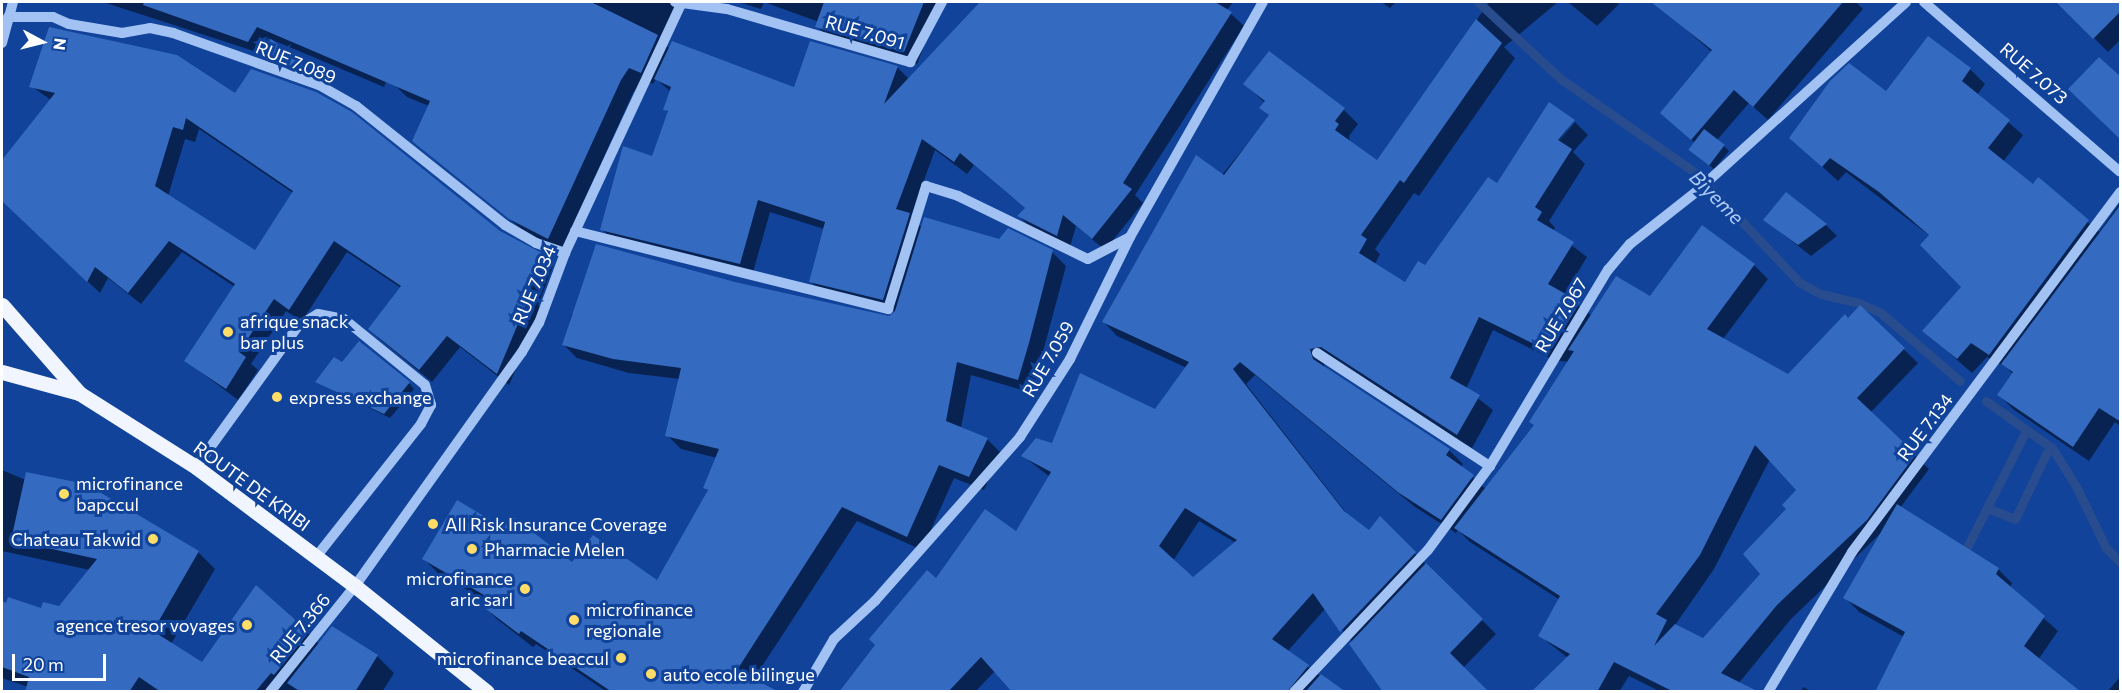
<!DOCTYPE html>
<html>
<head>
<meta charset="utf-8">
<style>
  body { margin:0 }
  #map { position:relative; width:2122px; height:693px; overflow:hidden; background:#104399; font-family:Commissioner,sans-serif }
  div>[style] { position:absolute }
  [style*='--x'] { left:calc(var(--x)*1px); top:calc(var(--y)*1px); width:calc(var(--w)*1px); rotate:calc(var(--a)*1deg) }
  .shadow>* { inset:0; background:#0007 }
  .stream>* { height:9px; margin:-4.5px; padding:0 4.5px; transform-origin:4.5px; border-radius:4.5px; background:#284c8d }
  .building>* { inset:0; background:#346ac0; transform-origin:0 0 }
  .minor>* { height:10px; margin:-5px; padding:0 5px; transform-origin:5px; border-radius:5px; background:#a2c2f4 }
  .major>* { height:15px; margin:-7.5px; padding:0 7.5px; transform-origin:7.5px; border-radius:7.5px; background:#f0f5ff }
  .dots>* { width:16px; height:16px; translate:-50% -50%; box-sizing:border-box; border:3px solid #104399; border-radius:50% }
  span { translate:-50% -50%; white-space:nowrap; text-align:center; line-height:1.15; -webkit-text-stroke:6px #104399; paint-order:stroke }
  .street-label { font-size:18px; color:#fff }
  .poi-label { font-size:18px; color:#fff }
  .left { translate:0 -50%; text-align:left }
  .right { translate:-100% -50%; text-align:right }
  .water-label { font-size:20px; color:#afccfb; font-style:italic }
  .frame { position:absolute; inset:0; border:3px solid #fff; pointer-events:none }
  .north { position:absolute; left:12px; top:12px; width:60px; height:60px; -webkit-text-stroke:4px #104399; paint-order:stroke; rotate:97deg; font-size:16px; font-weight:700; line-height:24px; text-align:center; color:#fff }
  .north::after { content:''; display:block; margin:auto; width:21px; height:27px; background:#fff; clip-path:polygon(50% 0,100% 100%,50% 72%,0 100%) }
  .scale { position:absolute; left:12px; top:654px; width:94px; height:27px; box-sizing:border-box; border:3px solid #fff; border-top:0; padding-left:8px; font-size:18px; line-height:21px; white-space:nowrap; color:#fff; -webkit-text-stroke:4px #104399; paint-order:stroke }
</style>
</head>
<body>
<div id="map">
  <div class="shadow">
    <i style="clip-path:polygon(103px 2px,418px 2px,384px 87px,268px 38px,260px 53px)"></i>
    <i style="clip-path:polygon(441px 2px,679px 2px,661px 40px,670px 49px,795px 88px,811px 43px,898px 68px,909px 79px,982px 2px,1233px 2px,1227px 10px,1244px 26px,1135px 195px,1143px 203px,1105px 250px,1076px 226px,1070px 247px,1032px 229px,1019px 216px,1026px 209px,974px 165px,967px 174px,935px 150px,911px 216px,922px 228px,1052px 252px,1066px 266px,1032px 393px,971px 375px,961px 428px,987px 439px,1001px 453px,984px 490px,954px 478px,922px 550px,857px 521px,753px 680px,776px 692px,607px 692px,536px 644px,533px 647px,498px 620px,484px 606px,488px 602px,438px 573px,424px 559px,504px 530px,572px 565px,658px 582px,709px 492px,705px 488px,717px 458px,681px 449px,667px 435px,680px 379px,629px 373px,577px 358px,563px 344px,572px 314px,735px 283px,890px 318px,897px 312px,823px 294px,810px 281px,824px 229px,770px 212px,752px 276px,614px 242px,602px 229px,653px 158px,669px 113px,665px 109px,671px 92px,656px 79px,653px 84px,642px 79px,633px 93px,561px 251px,524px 231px,414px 141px,429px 106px,407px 97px,395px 85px)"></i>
    <i style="clip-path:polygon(738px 2px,941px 2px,917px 64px,830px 39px,817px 26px,819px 22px,764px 2px,761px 9px)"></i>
    <i style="clip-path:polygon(1381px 2px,1396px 2px,1390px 8px)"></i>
    <i style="clip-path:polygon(evenodd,1489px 2px,1558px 2px,1504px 47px,1515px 58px,1419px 196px,1414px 193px,1375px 249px,1380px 254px,1375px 264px,1405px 284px,1425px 267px,1497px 186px,1549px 104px,1574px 121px,1554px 147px,1575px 122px,1588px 135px,1573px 152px,1585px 164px,1549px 221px,1555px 228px,1553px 231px,1587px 257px,1564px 295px,1592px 316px,1754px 265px,1768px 279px,1723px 339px,1788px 376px,1860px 307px,1918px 363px,1870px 413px,1929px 469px,1900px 508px,1998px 569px,2012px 583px,2010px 588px,2058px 631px,2038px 660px,1904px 637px,1859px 612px,1845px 597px,1881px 533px,1791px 619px,1739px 683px,1750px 692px,1661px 692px,1629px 676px,1619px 692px,1534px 692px,1568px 658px,1540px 636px,1560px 600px,1470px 542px,1458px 530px,1456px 533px,1415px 507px,1255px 375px,1246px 384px,1351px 519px,1369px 532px,1380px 519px,1496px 634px,1463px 668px,1353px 643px,1325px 609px,1287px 652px,1343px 692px,1014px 692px,995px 671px,975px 692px,841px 692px,937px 580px,1017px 533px,1050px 477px,1023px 456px,1156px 410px,1187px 368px,1117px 336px,1103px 321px,1270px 116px,1261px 108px,1265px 103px,1245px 84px,1344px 110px,1358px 124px,1349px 136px,1350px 142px,1378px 162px,1489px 2px,1493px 330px,1554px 360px,1569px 362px,1535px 426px,1486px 489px,1461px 467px,1463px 464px,1449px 450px,1325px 369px,1324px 363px,1472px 448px,1493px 410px,1466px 389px,1493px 330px,1489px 2px,1770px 459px,1798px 491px,1762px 574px,1703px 640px,1673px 628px,1714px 569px,1770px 459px,1489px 2px,1199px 521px,1236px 543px,1193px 579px,1173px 561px,1199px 521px)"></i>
    <i style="clip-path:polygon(1568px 2px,1617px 2px,1619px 4px,1597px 26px)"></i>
    <i style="clip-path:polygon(1668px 2px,1856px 2px,1863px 9px,1768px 120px,1749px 103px,1717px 140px,1729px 151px,1714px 169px,1696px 154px,1695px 143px,1662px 113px,1712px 52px,1662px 9px)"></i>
    <i style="clip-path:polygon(2058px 2px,2120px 2px,2120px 40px,2108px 52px)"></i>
    <i style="clip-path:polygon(271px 42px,315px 77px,322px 85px,273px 67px,262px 56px)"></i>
    <i style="clip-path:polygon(1970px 69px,1985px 84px,1977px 95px,2023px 135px,2003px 162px,2033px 187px,2041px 181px,2099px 232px,2120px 203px,2120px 426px,2115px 422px,2089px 461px,2014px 410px,1999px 395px,2013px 374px,2006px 367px,1987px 357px,1972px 373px,1924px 331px,1963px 287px,1930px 236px,1846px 172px,1838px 181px,1791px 138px,1886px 93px)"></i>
    <i style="clip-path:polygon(evenodd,31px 86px,235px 95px,541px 254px,553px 266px,538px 305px,542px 309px,509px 385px,460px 347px,432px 382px,382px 341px,370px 329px,401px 288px,347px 252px,302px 321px,286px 311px,251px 364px,258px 370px,238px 400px,186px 361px,235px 287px,182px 252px,141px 304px,108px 278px,100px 293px,2px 200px,2px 164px,51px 100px,31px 86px,199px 129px,293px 193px,256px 252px,168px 196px,185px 139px,195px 142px,199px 129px)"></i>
    <i style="clip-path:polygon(1765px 220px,1826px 225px,1837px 236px,1811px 256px)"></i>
    <i style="clip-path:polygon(342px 365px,409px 383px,414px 389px,390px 418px,317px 382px)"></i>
    <i style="clip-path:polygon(2px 470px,198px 552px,215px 569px,171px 644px,202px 664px,308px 633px,320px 645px,332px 628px,377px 656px,394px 673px,382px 692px,42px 692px,2px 678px,2px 603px,42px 609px,59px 608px,90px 570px,2px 551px)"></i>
    <i style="clip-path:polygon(2120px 677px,2120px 692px,2107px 692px)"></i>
    <i style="clip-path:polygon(1803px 687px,1813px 692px,1801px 692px)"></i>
  </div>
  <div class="stream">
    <i style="--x:1478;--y:2;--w:113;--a:42.9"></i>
    <i style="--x:1561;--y:79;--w:166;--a:34.9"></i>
    <i style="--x:1697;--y:174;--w:149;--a:46.6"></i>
    <i style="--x:1799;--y:282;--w:25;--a:29"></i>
    <i style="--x:1821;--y:294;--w:39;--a:13"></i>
    <i style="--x:1859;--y:303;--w:24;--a:24"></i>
    <i style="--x:1881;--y:313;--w:104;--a:40.7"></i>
    <i style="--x:1986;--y:401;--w:81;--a:35.5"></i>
    <i style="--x:2052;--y:448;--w:45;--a:57.7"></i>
    <i style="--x:2076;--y:486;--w:69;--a:64.2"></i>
    <i style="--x:2106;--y:548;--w:20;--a:45"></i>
    <i style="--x:1987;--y:508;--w:30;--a:21"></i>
    <i style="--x:2015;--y:519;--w:74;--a:-64.5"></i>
    <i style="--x:1962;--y:557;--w:139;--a:-63.1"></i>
  </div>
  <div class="building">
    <i style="clip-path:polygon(144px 2px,591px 2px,658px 35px,641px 73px,629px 68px,621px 80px,548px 239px,509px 219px,412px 141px,430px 101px,257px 27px,248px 42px,143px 5px)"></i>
    <i style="clip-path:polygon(824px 2px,924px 2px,904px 52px,815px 27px)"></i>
    <i style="clip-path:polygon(980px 2px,1215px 2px,1232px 12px,1123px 183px,1132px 189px,1092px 239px,1063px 215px,1057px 236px,1017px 216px,1025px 208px,960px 153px,954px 162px,922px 139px,896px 209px,910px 213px,883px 300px,809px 282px,825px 222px,758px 200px,740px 264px,600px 230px,623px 146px,652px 156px,668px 111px,663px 110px,671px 87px,654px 79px,672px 41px,794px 87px,810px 41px,898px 66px,884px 104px)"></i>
    <i style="clip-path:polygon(1651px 2px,1843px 2px,1753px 107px,1734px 90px,1691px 140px,1660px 113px,1712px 50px)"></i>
    <i style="clip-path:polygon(2056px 2px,2121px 2px,2121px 11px,2093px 39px)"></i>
    <i style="clip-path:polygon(evenodd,1476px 19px,1502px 43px,1404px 183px,1400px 180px,1361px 235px,1367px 239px,1359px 253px,1405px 282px,1418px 261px,1425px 265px,1488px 177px,1497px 183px,1549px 102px,1575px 120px,1558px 140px,1572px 149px,1535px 207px,1542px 212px,1537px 220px,1574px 242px,1548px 284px,1580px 302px,1552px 348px,1538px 346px,1479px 317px,1450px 378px,1480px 395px,1457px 435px,1321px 347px,1310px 349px,1313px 359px,1450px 449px,1446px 455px,1474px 475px,1441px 520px,1399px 493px,1240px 362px,1233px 369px,1344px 511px,1369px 530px,1380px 516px,1416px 552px,1340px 632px,1313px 593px,1272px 639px,1309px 665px,1287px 692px,1012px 692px,981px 657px,948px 692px,839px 692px,875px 645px,869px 639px,927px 570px,936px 578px,985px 509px,1016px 531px,1051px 472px,1021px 456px,1036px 438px,1052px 443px,1080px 373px,1155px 409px,1189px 362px,1102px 322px,1196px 155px,1224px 175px,1269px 115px,1259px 108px,1265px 101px,1243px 84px,1269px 51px,1345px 108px,1335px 121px,1339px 124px,1335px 130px,1377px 160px,1476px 19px,1185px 508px,1237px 540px,1193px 577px,1159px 546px,1185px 508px)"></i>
    <i style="clip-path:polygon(evenodd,49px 27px,177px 55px,235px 93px,251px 69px,316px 92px,352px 112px,500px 231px,542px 253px,526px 293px,530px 295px,497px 374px,447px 336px,419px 370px,368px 329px,401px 286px,334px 241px,289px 310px,274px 299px,239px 352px,246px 357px,226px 389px,184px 361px,235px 284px,169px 241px,128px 293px,95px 267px,87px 282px,2px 201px,2px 160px,55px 93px,29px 87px,49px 27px,186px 118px,293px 191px,255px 250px,155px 186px,173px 127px,183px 130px,186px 118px)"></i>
    <i style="clip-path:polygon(1928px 36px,1971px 68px,1962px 81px,2010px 120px,1988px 148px,2033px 184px,2038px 177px,2042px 180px,2089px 220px,1989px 355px,1971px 343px,1957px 359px,1922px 331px,1961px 287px,1920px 245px,1929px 235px,1879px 192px,1830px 158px,1822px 167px,1789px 138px,1830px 81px,1849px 63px,1886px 91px)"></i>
    <i style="clip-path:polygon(271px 39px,316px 76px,260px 56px)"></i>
    <i style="clip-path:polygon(2099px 57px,2121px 77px,2121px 140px,2068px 89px)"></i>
    <i style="left:1704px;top:129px;width:26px;height:26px;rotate:37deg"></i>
    <i style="clip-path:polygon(1786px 192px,1827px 224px,1798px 245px,1763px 220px)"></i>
    <i style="clip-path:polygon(2121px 204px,2121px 422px,2099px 408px,2073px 447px,1997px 395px,2013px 372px,2001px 364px)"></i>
    <i style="clip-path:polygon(924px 217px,999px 239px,1008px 228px,1053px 250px,1029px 343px,1018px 380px,957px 362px,946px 421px,988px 438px,969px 477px,939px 465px,907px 537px,842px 507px,737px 670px,779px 692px,612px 692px,521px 631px,519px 634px,482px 606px,489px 598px,422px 559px,457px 500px,504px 528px,512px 516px,572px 562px,593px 535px,657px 580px,708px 490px,703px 488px,719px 449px,665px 436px,681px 368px,613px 359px,562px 345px,596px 244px,735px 282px,889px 316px,895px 311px)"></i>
    <i style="clip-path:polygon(evenodd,1702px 225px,1755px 264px,1707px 329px,1788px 374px,1845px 314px,1848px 318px,1860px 305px,1905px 348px,1857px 398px,1916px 454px,1867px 520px,1777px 605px,1721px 673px,1759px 692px,1674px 692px,1614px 662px,1597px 692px,1531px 692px,1570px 654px,1538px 636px,1560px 596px,1454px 528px,1534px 425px,1529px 422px,1574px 351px,1568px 350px,1616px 276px,1650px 296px,1702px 225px,1755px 445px,1796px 490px,1782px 505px,1786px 509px,1743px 554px,1760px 574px,1703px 638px,1675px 624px,1654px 646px,1667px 620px,1656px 614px,1700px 555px,1755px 445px)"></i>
    <i style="clip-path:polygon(359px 341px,410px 382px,384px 414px,315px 382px,334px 357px,342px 362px)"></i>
    <i style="clip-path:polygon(26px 472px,86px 484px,199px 551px,153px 631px,202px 662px,256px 585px,309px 632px,274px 675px,271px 673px,255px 692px,161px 692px,139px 677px,129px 692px,25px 692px,29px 677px,2px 667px,2px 601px,6px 603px,8px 597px,41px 608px,43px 602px,59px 606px,97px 559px,11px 540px)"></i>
    <i style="clip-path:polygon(1897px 504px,1999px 568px,1996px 574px,2045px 616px,2024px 646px,2081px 692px,1875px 692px,1905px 632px,1843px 598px)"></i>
    <i style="clip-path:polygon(1426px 563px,1483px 619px,1450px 653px,1489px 692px,1383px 692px,1349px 644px)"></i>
    <i style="clip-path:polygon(332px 626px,378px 655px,355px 692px,301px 692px,287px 683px)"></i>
    <i style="clip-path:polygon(1321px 674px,1346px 692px,1305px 692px)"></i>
  </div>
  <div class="minor">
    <i style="--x:675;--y:2;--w:52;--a:7.7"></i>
    <i style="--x:727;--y:9;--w:191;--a:16.2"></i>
    <i style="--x:910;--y:62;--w:68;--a:-61.9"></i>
    <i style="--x:1924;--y:2;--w:259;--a:40.9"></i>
    <i style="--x:8;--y:17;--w:45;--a:0"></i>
    <i style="--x:53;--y:17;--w:17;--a:24"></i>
    <i style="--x:69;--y:24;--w:54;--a:9.6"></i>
    <i style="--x:122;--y:33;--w:28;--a:-10"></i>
    <i style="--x:150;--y:28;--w:24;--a:12"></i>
    <i style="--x:173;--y:33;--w:155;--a:19.6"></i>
    <i style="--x:319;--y:85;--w:43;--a:29.6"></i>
    <i style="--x:356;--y:106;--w:191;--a:38.6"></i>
    <i style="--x:505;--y:225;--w:36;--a:30"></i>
    <i style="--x:536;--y:243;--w:31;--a:19"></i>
    <i style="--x:2;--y:43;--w:42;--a:-75"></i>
    <i style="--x:575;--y:231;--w:323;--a:14"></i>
    <i style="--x:888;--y:309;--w:129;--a:-72.8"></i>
    <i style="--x:926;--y:186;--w:34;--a:17"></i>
    <i style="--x:958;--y:196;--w:144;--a:25.9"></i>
    <i style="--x:1088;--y:259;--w:47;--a:-27.6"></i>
    <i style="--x:1317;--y:353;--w:207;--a:33.2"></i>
    <i style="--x:196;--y:467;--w:174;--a:-54.1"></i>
    <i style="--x:298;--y:326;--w:23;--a:-31"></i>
    <i style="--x:318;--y:314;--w:26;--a:11"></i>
    <i style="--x:344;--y:319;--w:104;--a:39.2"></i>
    <i style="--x:425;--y:385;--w:21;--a:73"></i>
    <i style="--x:431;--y:405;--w:21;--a:118"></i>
    <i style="--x:421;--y:424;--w:169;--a:128.3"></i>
    <i style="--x:270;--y:692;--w:136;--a:-51.3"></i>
    <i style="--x:355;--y:586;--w:287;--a:-54.5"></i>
    <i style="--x:522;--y:352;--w:34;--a:-60"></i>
    <i style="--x:539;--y:323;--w:75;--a:-69.6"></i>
    <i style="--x:565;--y:253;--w:277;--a:-65"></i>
    <i style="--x:803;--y:692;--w:61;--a:-59.7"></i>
    <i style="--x:834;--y:639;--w:56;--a:-42.8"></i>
    <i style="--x:875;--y:601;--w:219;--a:-48.5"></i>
    <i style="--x:1020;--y:437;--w:93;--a:-57.3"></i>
    <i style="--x:1070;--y:359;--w:136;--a:-63.8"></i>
    <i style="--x:1130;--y:237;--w:270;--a:-60.5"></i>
    <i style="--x:1294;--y:692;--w:195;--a:-46.7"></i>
    <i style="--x:1428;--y:550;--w:104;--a:-53.6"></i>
    <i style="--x:1490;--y:466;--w:229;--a:-59"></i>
    <i style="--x:1608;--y:270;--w:34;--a:-50"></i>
    <i style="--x:1630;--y:244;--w:84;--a:-38.2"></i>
    <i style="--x:1696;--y:192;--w:283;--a:-42.1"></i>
    <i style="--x:1768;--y:692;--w:163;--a:-59"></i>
    <i style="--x:1852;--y:552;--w:449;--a:-53.3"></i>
  </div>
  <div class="major">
    <i style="--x:2;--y:305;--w:117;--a:48.8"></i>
    <i style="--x:79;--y:393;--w:138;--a:32.3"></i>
    <i style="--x:196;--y:467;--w:199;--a:36.8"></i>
    <i style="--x:355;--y:586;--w:169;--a:38.8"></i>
    <i style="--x:2;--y:372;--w:80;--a:15.3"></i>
  </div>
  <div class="dots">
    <i style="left:228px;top:332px;background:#fd6"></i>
    <i style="left:277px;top:397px;background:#fd6"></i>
    <i style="left:64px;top:494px;background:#fd6"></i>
    <i style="left:433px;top:524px;background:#fd6"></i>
    <i style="left:153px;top:539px;background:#fd6"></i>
    <i style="left:472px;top:549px;background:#fd6"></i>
    <i style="left:525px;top:589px;background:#fd6"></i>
    <i style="left:574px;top:620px;background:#fd6"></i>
    <i style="left:247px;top:625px;background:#fd6"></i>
    <i style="left:621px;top:658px;background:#fd6"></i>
    <i style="left:651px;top:674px;background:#fd6"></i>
  </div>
  <div class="street-label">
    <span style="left:865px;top:32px;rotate:16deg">RUE 7.091</span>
    <span style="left:296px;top:62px;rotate:22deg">RUE 7.089</span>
    <span style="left:2034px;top:73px;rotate:41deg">RUE 7.073</span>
    <span style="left:534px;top:285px;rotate:-67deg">RUE 7.034</span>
    <span style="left:1561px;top:315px;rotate:-59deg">RUE 7.067</span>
    <span style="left:1048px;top:359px;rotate:-60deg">RUE 7.059</span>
    <span style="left:1925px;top:427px;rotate:-53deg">RUE 7.134</span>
    <span style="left:252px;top:486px;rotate:36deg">ROUTE DE KRIBI</span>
    <span style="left:300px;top:628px;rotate:-51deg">RUE 7.366</span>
  </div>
  <div class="poi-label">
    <span class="left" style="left:240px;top:332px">afrique snack<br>bar plus</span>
    <span class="left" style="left:289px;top:397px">express exchange</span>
    <span class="left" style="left:76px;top:494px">microfinance<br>bapccul</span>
    <span class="left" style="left:445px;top:524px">All Risk Insurance Coverage</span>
    <span class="right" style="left:141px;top:539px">Chateau Takwid</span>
    <span class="left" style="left:484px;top:549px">Pharmacie Melen</span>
    <span class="right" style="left:513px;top:589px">microfinance<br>aric sarl</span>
    <span class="left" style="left:586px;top:620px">microfinance<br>regionale</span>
    <span class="right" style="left:235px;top:625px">agence tresor voyages</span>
    <span class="right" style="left:609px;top:658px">microfinance beaccul</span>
    <span class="left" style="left:663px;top:674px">auto ecole bilingue</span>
  </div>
  <div class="water-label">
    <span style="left:1717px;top:197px;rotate:45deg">Biyeme</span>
  </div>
  <div class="frame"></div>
  <div class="north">N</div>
  <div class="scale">20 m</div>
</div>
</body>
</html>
